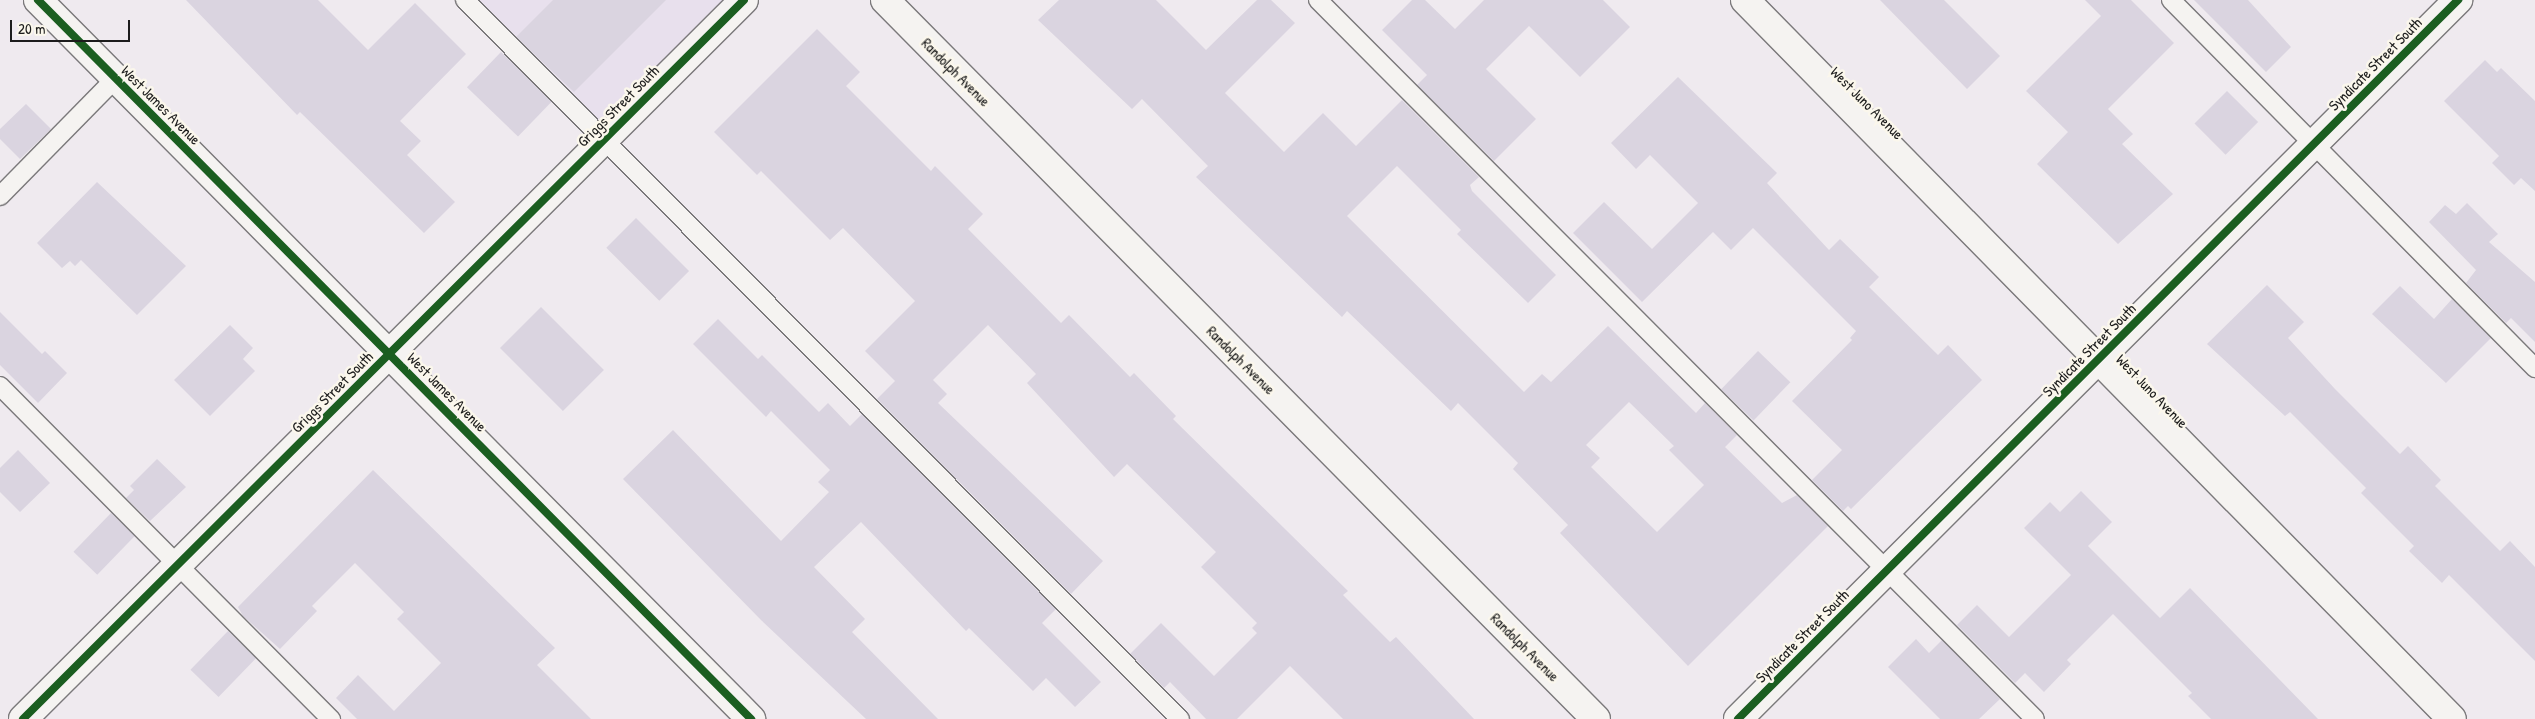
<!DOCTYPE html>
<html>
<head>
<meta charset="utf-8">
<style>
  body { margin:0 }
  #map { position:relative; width:2535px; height:719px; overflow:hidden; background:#efeaef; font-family:"Patrick Hand",sans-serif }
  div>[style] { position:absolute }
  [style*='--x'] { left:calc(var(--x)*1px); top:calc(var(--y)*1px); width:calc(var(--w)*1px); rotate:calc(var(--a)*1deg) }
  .built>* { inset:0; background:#e8e0ed }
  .building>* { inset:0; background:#dad4e0; transform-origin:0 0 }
  .roads { filter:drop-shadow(1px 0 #7b797b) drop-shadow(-1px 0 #7b797b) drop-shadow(0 1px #7b797b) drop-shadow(0 -1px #7b797b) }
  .service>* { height:18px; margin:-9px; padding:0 9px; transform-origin:9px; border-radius:9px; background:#f5f3f1 }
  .minor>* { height:28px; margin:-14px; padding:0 14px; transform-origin:14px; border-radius:14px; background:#f5f3f1 }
  .secondary>* { height:28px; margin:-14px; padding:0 14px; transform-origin:14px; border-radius:14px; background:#f5f3f1 }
  .cycleway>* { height:8px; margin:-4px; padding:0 4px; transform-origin:4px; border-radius:4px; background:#1b5e20 }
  span { translate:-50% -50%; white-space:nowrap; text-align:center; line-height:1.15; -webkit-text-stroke:5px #fbf7ec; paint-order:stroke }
  .street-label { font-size:15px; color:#1c1c1c }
  .scale { position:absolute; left:10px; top:20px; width:120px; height:22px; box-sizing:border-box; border:2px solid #1c1c1c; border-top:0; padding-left:6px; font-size:15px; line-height:18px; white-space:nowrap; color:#1c1c1c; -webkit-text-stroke:4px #fbf7ec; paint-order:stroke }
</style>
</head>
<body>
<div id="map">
  <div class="built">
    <i style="clip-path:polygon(468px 0,744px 0,602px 142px)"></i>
  </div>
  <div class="building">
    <i style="clip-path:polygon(186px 0,318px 0,368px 50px,415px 3px,466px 54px,400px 121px,421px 141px,407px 155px,455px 202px,424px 233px,300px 112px,297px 115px)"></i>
    <i style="clip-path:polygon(553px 0,666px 0,574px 92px,516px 37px)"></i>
    <i style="clip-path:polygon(evenodd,1059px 0,1156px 0,1206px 50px,1257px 0,1271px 0,1295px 23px,1225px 93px,1284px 152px,1323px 113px,1356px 146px,1402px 100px,1479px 177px,1470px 185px,1472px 191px,1556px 275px,1528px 303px,1457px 234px,1461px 230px,1397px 166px,1347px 216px,1524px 392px,1542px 374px,1551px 382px,1608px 326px,1696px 413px,1705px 403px,1737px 435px,1725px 447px,1782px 503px,1797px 495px,1828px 526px,1688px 666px,1560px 533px,1568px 525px,1513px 469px,1518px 463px,1458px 403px,1451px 411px,1347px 311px,1342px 317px,1196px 177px,1208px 166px,1142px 99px,1132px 109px,1038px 20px,1059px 0,1629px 402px,1674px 446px,1669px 450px,1704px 485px,1657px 532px,1591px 467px,1600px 458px,1586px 445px,1629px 402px)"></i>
    <i style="clip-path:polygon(1412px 0,1425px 0,1455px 29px,1484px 0,1603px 0,1630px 27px,1580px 77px,1529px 26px,1486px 69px,1536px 119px,1494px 161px,1417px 85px,1427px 75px,1382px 30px)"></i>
    <i style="clip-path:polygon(1880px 0,1944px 0,2000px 56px,1967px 89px)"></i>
    <i style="clip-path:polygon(2085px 0,2131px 0,2174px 43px,2108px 109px,2133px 134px,2122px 144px,2173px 194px,2118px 244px,2037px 164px,2068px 132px,2026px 91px,2101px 16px)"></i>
    <i style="clip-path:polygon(2194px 0,2248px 0,2291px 47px,2266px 72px)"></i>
    <i style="clip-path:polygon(817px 29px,860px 72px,846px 86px,931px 171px,935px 166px,983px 214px,968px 229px,1061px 323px,1069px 315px,1130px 377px,1134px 373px,1176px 416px,1173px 419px,1348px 591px,1343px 595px,1390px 642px,1396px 637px,1474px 719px,1343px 719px,1290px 666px,1237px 719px,1206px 719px,1170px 682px,1164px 688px,1130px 654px,1161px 623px,1214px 676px,1257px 633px,1252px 628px,1257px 623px,1201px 567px,1216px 552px,1127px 464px,1114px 477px,1027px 383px,1036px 374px,988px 325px,933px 380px,947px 394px,938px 403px,1103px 561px,1071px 594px,877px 399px,895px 381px,865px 351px,915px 301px,843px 228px,830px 240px,761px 171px,757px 175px,714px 132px)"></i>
    <i style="left:501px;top:52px;width:71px;height:49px;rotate:44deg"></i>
    <i style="clip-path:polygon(2485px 60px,2497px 72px,2501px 68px,2535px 101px,2535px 191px,2521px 178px,2514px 185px,2492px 163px,2499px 156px,2444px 101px)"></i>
    <i style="clip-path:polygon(1678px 77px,1777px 173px,1767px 183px,1829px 250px,1840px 239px,1879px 277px,1869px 287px,1938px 355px,1948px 345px,1982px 380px,1851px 509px,1848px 506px,1843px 511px,1812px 480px,1842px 450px,1792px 401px,1852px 340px,1850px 338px,1856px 331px,1753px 228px,1731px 250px,1713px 232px,1642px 302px,1573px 233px,1604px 202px,1652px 249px,1698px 203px,1650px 155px,1636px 169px,1611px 143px)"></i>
    <i style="left:2227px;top:91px;width:44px;height:46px;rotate:45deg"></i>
    <i style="clip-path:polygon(26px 104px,51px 129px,20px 159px,0 139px,0 129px)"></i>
    <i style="clip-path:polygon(97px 182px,186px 266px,137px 315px,81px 260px,75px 266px,70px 261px,62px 268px,37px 243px)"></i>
    <i style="clip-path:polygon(2467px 203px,2498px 234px,2489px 242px,2535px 282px,2535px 342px,2511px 318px,2506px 323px,2466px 283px,2476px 270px,2429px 222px,2445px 205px,2456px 214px)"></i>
    <i style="left:636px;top:218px;width:75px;height:42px;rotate:45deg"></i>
    <i style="clip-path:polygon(2267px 285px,2304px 322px,2288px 338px,2335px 389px,2400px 454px,2408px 446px,2441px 480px,2435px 486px,2500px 551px,2510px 541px,2535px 567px,2535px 661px,2449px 575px,2442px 583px,2409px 551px,2414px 546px,2361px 493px,2366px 488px,2290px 412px,2285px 416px,2207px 344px)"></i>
    <i style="clip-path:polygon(2400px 286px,2434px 319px,2452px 299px,2491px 338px,2446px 383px,2372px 314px)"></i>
    <i style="left:541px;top:307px;width:89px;height:58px;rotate:45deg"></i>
    <i style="clip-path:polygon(0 312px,42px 354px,45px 351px,67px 373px,38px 403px,0 365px)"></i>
    <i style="clip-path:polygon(718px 319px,758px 359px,762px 355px,819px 412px,828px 403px,850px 426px,862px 414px,1056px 609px,1042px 623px,1101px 682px,1075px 707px,1046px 678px,1033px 691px,969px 628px,966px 631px,861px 522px,814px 567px,865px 619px,852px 632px,938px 719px,866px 719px,761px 620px,623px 479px,673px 430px,781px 541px,829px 492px,818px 482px,830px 470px,771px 411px,766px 417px,693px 344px)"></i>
    <i style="clip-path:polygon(230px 325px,253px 348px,243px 359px,255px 371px,210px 416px,174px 380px)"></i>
    <i style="left:1758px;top:351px;width:45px;height:53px;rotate:44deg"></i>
    <i style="clip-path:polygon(18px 450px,50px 483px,20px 512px,0 492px,0 468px)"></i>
    <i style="clip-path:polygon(157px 459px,186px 487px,150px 521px,126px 498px,134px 490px,130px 486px)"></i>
    <i style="clip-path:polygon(373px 470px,555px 648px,537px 665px,591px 719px,357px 719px,336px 698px,358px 675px,394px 711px,441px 663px,397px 619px,404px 612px,355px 563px,312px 606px,317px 611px,280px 649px,243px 616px,238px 607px)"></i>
    <i style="clip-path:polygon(2081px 491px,2112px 522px,2088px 546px,2160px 618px,2190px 588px,2318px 719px,2211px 719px,2188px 696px,2192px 693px,2113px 614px,2067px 660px,2071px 664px,2044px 692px,2025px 673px,2015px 683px,1957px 625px,1977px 605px,2009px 637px,2071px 575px,2024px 528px,2050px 502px,2060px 512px)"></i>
    <i style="left:111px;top:513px;width:33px;height:54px;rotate:44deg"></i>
    <i style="left:228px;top:631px;width:39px;height:54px;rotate:44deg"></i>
    <i style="clip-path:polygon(1916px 639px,1929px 653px,1942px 640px,2000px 699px,1979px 719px,1940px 719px,1888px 667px)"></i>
  </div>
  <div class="roads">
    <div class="service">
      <i style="--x:465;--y:0;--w:1014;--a:45.16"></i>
      <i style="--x:1318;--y:0;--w:1015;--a:45.08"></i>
      <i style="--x:2171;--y:0;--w:518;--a:45.31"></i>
      <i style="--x:0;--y:196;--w:165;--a:-45.5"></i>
      <i style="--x:0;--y:386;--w:470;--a:45.2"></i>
    </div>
    <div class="minor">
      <i style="--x:38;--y:0;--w:1013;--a:45.24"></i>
      <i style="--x:1745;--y:0;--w:1008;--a:45.48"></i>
      <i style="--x:23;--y:719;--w:1018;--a:-44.92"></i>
      <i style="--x:1738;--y:719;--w:1018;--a:-44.96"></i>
    </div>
    <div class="secondary">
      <i style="--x:885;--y:0;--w:1011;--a:45.32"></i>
    </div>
  </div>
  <div class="cycleway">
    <i style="--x:38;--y:0;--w:1013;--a:45.24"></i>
    <i style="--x:23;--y:719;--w:1018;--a:-44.92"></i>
    <i style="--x:1738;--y:719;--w:1018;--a:-44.96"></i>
  </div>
  <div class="street-label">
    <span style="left:2375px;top:64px;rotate:-45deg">Syndicate Street South</span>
    <span style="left:956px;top:72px;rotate:45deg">Randolph Avenue</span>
    <span style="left:1867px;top:103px;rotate:45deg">West Juno Avenue</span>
    <span style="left:161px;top:105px;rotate:45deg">West James Avenue</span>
    <span style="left:618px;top:106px;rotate:-45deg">Griggs Street South</span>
    <span style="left:2089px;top:350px;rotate:-45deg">Syndicate Street South</span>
    <span style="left:1241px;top:360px;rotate:45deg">Randolph Avenue</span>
    <span style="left:2152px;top:391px;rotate:46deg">West Juno Avenue</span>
    <span style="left:332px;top:392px;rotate:-45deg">Griggs Street South</span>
    <span style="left:447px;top:392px;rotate:45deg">West James Avenue</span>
    <span style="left:1802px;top:636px;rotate:-45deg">Syndicate Street South</span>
    <span style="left:1525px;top:647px;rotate:45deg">Randolph Avenue</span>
  </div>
  <div class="scale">20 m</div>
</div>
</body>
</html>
